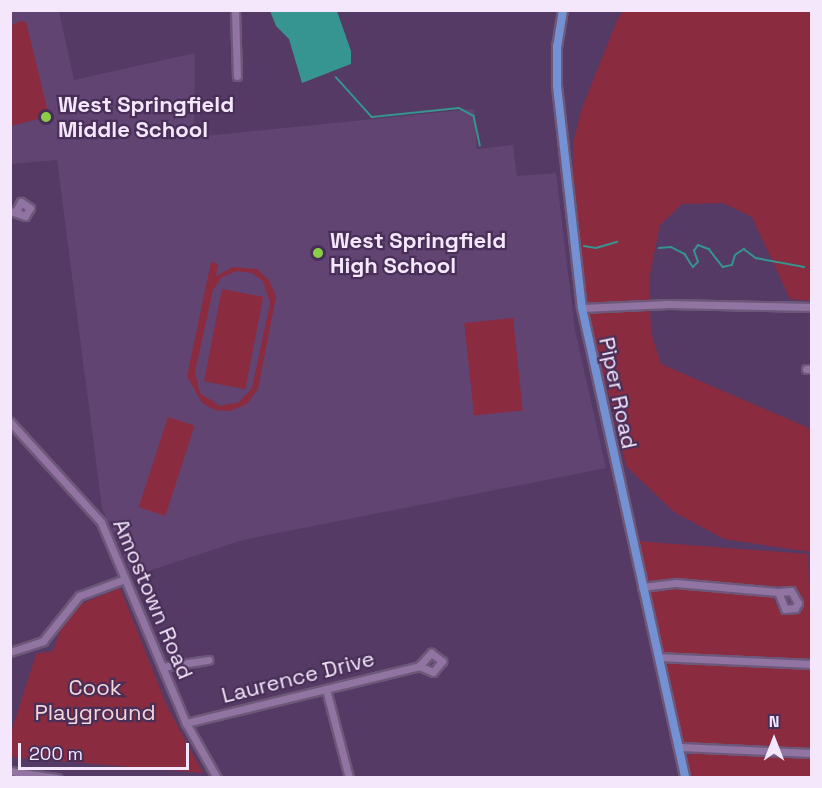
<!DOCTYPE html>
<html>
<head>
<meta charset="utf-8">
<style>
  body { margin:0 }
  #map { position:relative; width:822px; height:788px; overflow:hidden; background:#543a64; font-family:"Space Grotesk",sans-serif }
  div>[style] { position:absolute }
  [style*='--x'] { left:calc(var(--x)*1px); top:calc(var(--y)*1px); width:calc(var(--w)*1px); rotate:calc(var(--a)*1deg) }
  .built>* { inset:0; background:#624473 }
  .green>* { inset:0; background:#8b2b3f; transform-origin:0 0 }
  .water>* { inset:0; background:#369491 }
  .stream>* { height:1.5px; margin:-0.75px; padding:0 0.75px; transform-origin:0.75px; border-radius:0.75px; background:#369491 }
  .roads { filter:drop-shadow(2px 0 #6d587a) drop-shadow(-2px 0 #6d587a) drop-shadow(0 2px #6d587a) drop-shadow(0 -2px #6d587a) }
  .minor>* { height:7px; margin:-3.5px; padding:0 3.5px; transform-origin:3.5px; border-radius:3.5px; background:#9174a2 }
  .major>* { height:8px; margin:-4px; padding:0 4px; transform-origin:4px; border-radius:4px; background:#7492d3 }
  .dots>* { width:16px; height:16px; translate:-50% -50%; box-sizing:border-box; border:3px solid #492f58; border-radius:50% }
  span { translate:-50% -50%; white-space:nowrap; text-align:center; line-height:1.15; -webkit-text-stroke:4.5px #492f58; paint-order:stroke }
  .poi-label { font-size:22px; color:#f4e7fc; font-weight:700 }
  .left { translate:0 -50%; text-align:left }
  .street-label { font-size:22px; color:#f4e7fc }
  .park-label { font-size:22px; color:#f4d5d8 }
  .frame { position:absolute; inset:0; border:12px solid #f4e7fc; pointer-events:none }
  .north { position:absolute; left:744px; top:710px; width:60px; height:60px; -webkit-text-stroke:4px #492f58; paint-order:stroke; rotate:0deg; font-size:16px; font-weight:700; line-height:24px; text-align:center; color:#f4e7fc }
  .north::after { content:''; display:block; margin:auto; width:21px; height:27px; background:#f4e7fc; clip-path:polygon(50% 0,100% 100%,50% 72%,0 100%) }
  .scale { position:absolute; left:18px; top:743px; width:171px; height:27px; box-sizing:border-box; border:3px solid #f4e7fc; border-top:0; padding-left:8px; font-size:18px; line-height:21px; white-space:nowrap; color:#f4e7fc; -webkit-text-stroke:4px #492f58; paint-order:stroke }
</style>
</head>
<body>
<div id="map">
  <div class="built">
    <i style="clip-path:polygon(10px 11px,59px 11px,74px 80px,195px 53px,194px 137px,474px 109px,477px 149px,513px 145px,517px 176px,556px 173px,575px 330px,606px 468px,243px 540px,133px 576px,102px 508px,57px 160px,11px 164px)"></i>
  </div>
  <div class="green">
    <i style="clip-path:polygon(624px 10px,811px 11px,811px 301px,790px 299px,752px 217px,723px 203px,682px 204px,660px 225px,649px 279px,651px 333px,661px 364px,811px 429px,811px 552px,724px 539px,674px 512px,626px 466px,586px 300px,573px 167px,573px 143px,582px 108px,618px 18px)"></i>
    <i style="clip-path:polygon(21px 21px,26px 22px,49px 116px,11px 126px,11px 25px)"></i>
    <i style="clip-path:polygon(evenodd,211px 262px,218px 264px,216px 276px,233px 267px,257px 269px,269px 280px,276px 297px,258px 389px,247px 404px,230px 411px,215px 410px,202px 403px,187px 376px,211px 262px,237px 271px,252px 273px,263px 281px,270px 303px,252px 388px,239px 402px,220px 406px,200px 393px,195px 372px,213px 290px,222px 277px,237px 271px)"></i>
    <i style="left:222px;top:289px;width:42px;height:94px;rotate:11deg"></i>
    <i style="left:513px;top:318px;width:93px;height:49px;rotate:84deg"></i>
    <i style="left:168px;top:417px;width:28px;height:95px;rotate:18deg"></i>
    <i style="clip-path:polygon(637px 541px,808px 554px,811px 661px,663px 653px,648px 593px,650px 589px,675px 587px,770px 593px,779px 609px,790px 614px,801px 606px,802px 597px,795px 589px,785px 587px,674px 579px,647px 582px)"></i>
    <i style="clip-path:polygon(120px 588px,167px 706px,203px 773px,11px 757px,11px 733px,36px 654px,53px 651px,63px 623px,78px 605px)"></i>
    <i style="clip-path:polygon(671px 662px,811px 668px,811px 749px,684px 742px,665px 667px)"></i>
    <i style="clip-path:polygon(695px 752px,811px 757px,811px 777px,690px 777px,687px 756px)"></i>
  </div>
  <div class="water">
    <i style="clip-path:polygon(270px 11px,337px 11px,351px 51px,351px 64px,302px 83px,289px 39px,276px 26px)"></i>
  </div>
  <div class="stream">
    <i style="--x:336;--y:77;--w:54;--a:48"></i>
    <i style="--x:372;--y:117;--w:87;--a:-5.9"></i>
    <i style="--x:459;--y:108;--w:17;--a:28"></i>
    <i style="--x:474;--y:116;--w:30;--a:78"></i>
    <i style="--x:584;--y:246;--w:12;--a:9"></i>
    <i style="--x:596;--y:248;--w:22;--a:-16"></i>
    <i style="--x:659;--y:248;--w:12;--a:-5"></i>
    <i style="--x:671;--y:247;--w:16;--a:27"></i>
    <i style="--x:685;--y:254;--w:15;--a:58"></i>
    <i style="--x:693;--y:267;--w:7;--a:-45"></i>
    <i style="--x:698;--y:262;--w:12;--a:-110"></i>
    <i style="--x:694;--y:251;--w:7;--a:-56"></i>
    <i style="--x:698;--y:245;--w:12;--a:20"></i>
    <i style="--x:709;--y:249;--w:23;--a:52"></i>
    <i style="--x:723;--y:267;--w:9;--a:-13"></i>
    <i style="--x:732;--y:265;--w:10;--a:-73"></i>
    <i style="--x:735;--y:255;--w:11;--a:-34"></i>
    <i style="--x:744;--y:249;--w:15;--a:37"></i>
    <i style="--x:756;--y:258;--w:49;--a:10.6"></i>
  </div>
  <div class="roads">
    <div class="minor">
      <i style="--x:235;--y:10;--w:66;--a:88.3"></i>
      <i style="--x:10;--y:211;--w:16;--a:18"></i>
      <i style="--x:25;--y:216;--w:9;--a:-58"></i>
      <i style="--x:30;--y:208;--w:11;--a:-146"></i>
      <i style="--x:21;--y:202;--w:10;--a:119"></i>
      <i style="--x:582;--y:308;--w:86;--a:-2.7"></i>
      <i style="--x:668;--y:304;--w:144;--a:1.2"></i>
      <i style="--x:806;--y:369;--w:6;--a:0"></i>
      <i style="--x:10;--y:422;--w:135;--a:47.7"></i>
      <i style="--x:101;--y:522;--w:218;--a:67.1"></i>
      <i style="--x:186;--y:723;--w:63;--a:60.6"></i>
      <i style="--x:642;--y:587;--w:34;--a:-7"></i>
      <i style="--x:676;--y:583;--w:102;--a:5"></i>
      <i style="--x:791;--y:591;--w:14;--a:60"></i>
      <i style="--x:798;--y:603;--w:6;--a:121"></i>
      <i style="--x:795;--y:608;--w:10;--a:174"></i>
      <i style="--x:785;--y:609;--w:18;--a:-112"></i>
      <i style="--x:778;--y:592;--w:13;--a:-4"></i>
      <i style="--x:10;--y:652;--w:35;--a:-18"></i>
      <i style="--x:43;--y:641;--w:58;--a:-51.3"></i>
      <i style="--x:79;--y:596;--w:49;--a:-20.3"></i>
      <i style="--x:431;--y:653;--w:14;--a:36"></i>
      <i style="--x:442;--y:661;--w:14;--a:129"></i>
      <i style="--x:433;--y:672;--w:15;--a:-157"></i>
      <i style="--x:419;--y:666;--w:18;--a:-47"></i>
      <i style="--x:658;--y:657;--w:154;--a:2.6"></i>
      <i style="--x:162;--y:667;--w:47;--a:-8.7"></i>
      <i style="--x:326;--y:689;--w:92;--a:75.5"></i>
      <i style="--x:186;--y:723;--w:240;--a:-13.7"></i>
      <i style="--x:679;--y:747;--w:133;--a:2.6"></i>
      <i style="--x:10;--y:771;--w:48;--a:8.5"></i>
    </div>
    <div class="major">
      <i style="--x:563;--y:10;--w:36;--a:99"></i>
      <i style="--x:557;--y:46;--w:40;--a:90"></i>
      <i style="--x:557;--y:86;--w:223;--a:83.6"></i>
      <i style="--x:582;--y:308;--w:481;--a:77.6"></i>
    </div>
  </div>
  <div class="dots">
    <i style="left:46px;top:117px;background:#8ace47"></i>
    <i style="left:318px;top:253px;background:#8ace47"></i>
  </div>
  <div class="poi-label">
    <span class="left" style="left:58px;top:117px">West Springfield<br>Middle School</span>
    <span class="left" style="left:330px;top:253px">West Springfield<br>High School</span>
  </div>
  <div class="street-label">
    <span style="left:618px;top:393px;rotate:78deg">Piper Road</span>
    <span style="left:153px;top:599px;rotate:67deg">Amostown Road</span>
    <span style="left:298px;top:677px;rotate:-14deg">Laurence Drive</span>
  </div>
  <div class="park-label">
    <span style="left:95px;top:700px">Cook<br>Playground</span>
  </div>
  <div class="frame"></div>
  <div class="north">N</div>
  <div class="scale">200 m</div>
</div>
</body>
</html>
